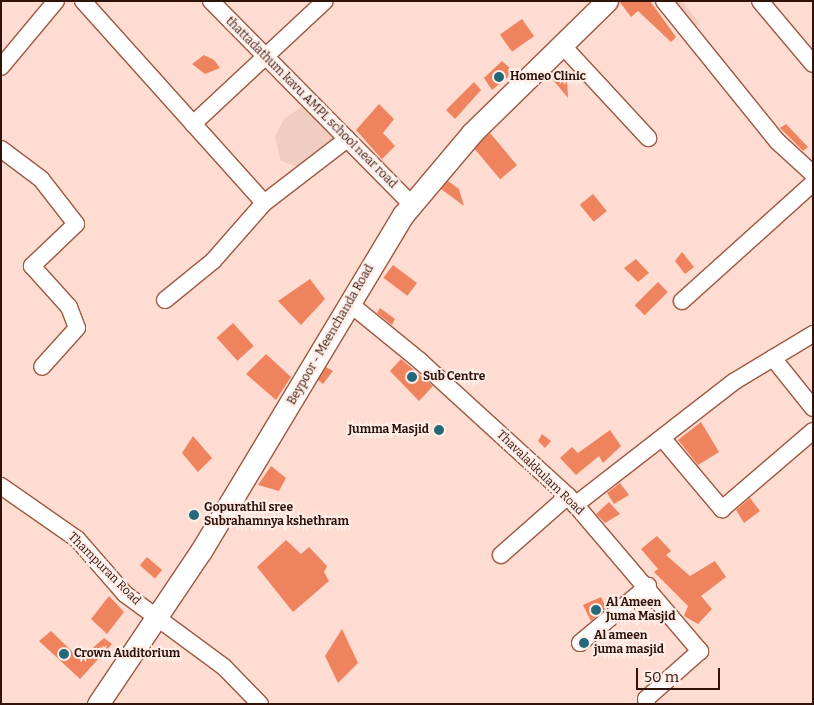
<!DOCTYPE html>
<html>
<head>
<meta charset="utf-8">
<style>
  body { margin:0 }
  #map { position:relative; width:814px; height:705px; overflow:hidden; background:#fedcd1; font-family:Bitter,serif }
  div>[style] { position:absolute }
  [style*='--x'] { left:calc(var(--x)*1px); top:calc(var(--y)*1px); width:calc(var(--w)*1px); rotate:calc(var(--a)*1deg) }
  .built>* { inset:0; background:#f1ccc0 }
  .building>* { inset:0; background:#ef835e; transform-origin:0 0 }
  .roads { filter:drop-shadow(1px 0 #9f573f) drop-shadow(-1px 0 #9f573f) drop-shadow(0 1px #9f573f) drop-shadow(0 -1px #9f573f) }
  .minor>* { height:16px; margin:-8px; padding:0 8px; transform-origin:8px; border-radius:8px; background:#fff }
  .major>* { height:21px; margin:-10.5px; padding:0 10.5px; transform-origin:10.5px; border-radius:10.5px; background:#fff }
  .dots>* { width:14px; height:14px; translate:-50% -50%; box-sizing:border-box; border:2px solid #ffede8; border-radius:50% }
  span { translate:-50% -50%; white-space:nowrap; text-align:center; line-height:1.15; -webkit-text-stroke:4px #ffede8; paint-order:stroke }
  .poi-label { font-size:12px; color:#301208; font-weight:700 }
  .left { translate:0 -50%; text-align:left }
  .right { translate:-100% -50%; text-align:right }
  .street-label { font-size:12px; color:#301208 }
  .frame { position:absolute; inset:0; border:2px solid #301208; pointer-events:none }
  .scale { position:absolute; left:636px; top:668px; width:84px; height:22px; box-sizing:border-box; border:2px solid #301208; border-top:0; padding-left:6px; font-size:15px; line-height:18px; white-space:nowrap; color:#301208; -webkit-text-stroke:4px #ffede8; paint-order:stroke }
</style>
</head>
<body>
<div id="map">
  <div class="built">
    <i style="clip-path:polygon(674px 1px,682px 1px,699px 23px,684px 36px)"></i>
    <i style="clip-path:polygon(310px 101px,334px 131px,335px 143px,298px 167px,281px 161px,275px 137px,284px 119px)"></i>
  </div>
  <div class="building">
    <i style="clip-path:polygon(619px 1px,650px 1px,676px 37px,671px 42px,638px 11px,631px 17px)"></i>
    <i style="left:522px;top:19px;width:21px;height:27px;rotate:55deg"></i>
    <i style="clip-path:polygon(204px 55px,214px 60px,220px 68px,205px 74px,192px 64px)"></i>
    <i style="clip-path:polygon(502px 61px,514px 72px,492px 90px,484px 78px)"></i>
    <i style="clip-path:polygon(556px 68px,567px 81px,568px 98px,549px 75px)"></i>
    <i style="clip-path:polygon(474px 82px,481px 90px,455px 119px,446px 110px)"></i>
    <i style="clip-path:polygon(379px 104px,394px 119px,383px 133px,395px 146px,382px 159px,395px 174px,356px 130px)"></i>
    <i style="clip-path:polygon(786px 124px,808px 147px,803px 151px,780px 128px)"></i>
    <i style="left:490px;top:133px;width:42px;height:22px;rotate:50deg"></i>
    <i style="clip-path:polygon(448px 181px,459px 189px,464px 206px,441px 189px)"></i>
    <i style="left:593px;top:194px;width:22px;height:17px;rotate:51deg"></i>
    <i style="clip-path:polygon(682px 252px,694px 267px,685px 274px,675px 261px)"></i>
    <i style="clip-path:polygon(636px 259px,649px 273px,638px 282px,624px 268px)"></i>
    <i style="left:393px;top:265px;width:30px;height:16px;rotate:37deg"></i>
    <i style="clip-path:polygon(310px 279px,325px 299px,301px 325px,278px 301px)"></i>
    <i style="left:658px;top:282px;width:14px;height:33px;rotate:45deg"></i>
    <i style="clip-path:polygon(380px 308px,395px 319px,392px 325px,377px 313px)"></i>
    <i style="left:233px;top:323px;width:31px;height:22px;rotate:48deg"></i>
    <i style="clip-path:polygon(266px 354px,291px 377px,276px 400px,246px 374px)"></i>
    <i style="clip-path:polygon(401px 359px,433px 386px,419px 401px,390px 371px)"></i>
    <i style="clip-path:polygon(326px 367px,333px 371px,323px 384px,318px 380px)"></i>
    <i style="clip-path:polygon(701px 422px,719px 452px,698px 465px,678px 440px)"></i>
    <i style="clip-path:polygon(610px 430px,621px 446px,603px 463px,599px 456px,576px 475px,560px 458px,572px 447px,578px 453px)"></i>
    <i style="clip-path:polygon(542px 434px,551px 441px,545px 448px,538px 441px)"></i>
    <i style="clip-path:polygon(193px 436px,212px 458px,198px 472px,182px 453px)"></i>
    <i style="clip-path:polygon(271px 466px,286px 478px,279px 491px,258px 485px)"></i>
    <i style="clip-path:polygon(620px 483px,629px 495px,614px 504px,607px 493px)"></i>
    <i style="clip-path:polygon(750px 498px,760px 511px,744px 523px,736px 510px)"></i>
    <i style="clip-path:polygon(609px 502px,620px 514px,605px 523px,596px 514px)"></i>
    <i style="clip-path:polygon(657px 536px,671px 551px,666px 555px,690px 576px,715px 561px,726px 577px,701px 596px,712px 609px,698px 624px,684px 616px,688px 606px,654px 572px,658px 569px,641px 549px)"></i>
    <i style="clip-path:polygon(286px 540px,301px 554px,309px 547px,327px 566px,324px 572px,329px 581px,293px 612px,257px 567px)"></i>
    <i style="left:147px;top:557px;width:20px;height:11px;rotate:41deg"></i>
    <i style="clip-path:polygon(109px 596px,124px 612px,107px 634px,91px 619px)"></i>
    <i style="clip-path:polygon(601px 597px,606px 608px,591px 621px,583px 605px)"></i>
    <i style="clip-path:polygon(342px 629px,358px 663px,338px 683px,325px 656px)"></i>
    <i style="clip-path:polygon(51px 631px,80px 659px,104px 638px,112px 644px,80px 679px,39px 641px)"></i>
  </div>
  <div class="roads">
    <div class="minor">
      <i style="--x:83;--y:1;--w:271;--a:48.1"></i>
      <i style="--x:211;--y:1;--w:285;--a:45.4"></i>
      <i style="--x:664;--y:1;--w:180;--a:51.1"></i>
      <i style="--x:777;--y:141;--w:49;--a:42.5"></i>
      <i style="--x:760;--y:1;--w:82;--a:49.9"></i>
      <i style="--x:562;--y:45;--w:127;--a:47.2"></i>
      <i style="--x:1;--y:67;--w:86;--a:-50.2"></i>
      <i style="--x:193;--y:124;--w:180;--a:-43"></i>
      <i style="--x:1;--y:149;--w:50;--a:36.9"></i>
      <i style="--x:41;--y:179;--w:57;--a:52.1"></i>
      <i style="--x:76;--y:224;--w:61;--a:136.3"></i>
      <i style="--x:32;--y:266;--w:55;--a:47.9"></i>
      <i style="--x:69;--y:307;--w:22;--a:69"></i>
      <i style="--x:77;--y:328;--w:52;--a:131.9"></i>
      <i style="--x:165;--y:300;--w:62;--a:-39.1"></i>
      <i style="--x:213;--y:261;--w:77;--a:-48.7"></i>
      <i style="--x:264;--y:203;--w:105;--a:-37.6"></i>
      <i style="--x:682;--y:301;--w:176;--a:-42"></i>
      <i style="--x:349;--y:303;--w:92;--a:39.2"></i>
      <i style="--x:420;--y:361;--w:200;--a:42.4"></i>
      <i style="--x:568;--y:496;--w:204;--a:49.6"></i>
      <i style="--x:700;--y:651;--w:72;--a:138.4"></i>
      <i style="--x:646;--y:699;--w:5;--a:79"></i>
      <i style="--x:773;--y:358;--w:64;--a:51.3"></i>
      <i style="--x:663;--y:439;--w:92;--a:49.9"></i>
      <i style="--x:722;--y:509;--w:120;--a:-40.6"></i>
      <i style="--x:1;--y:486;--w:93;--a:34.9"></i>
      <i style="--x:77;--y:539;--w:73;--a:48.9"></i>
      <i style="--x:125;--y:594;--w:123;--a:36.4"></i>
      <i style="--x:224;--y:667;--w:52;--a:45.8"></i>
      <i style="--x:575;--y:505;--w:202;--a:-37.8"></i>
      <i style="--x:735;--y:381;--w:91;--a:-31.1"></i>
      <i style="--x:501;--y:555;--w:89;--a:-41.4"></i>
      <i style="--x:580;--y:643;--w:89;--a:-40"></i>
    </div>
    <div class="major">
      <i style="--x:98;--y:704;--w:184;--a:-56.1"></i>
      <i style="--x:201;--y:551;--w:392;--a:-59"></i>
      <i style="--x:403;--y:215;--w:107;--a:-49.9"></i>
      <i style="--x:472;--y:133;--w:189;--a:-44.4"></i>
    </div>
  </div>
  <div class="dots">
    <i style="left:499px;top:77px;background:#25687a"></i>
    <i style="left:412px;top:377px;background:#25687a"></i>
    <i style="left:439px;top:430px;background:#25687a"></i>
    <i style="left:194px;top:515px;background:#25687a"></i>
    <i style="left:596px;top:610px;background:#25687a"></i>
    <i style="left:584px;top:643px;background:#25687a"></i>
    <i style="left:64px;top:654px;background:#25687a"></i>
  </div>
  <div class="poi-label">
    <span class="left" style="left:510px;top:77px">Homeo Clinic</span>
    <span class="left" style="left:423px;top:377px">Sub Centre</span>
    <span class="right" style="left:429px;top:430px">Jumma Masjid</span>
    <span class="left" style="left:204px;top:515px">Gopurathil sree<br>Subrahamnya kshethram</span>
    <span class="left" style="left:606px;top:610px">Al Ameen<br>Juma Masjid</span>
    <span class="left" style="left:594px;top:643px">Al ameen<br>juma masjid</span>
    <span class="left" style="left:74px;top:654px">Crown Auditorium</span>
  </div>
  <div class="street-label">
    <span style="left:311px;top:103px;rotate:45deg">thattadathum kavu AMPL school near road</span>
    <span style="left:331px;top:335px;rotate:-60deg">Beypoor - Meenchanda Road</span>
    <span style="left:540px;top:473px;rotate:44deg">Thavalakkulam Road</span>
    <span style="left:104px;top:569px;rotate:45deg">Thampuran Road</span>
  </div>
  <div class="frame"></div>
  <div class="scale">50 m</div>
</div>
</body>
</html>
